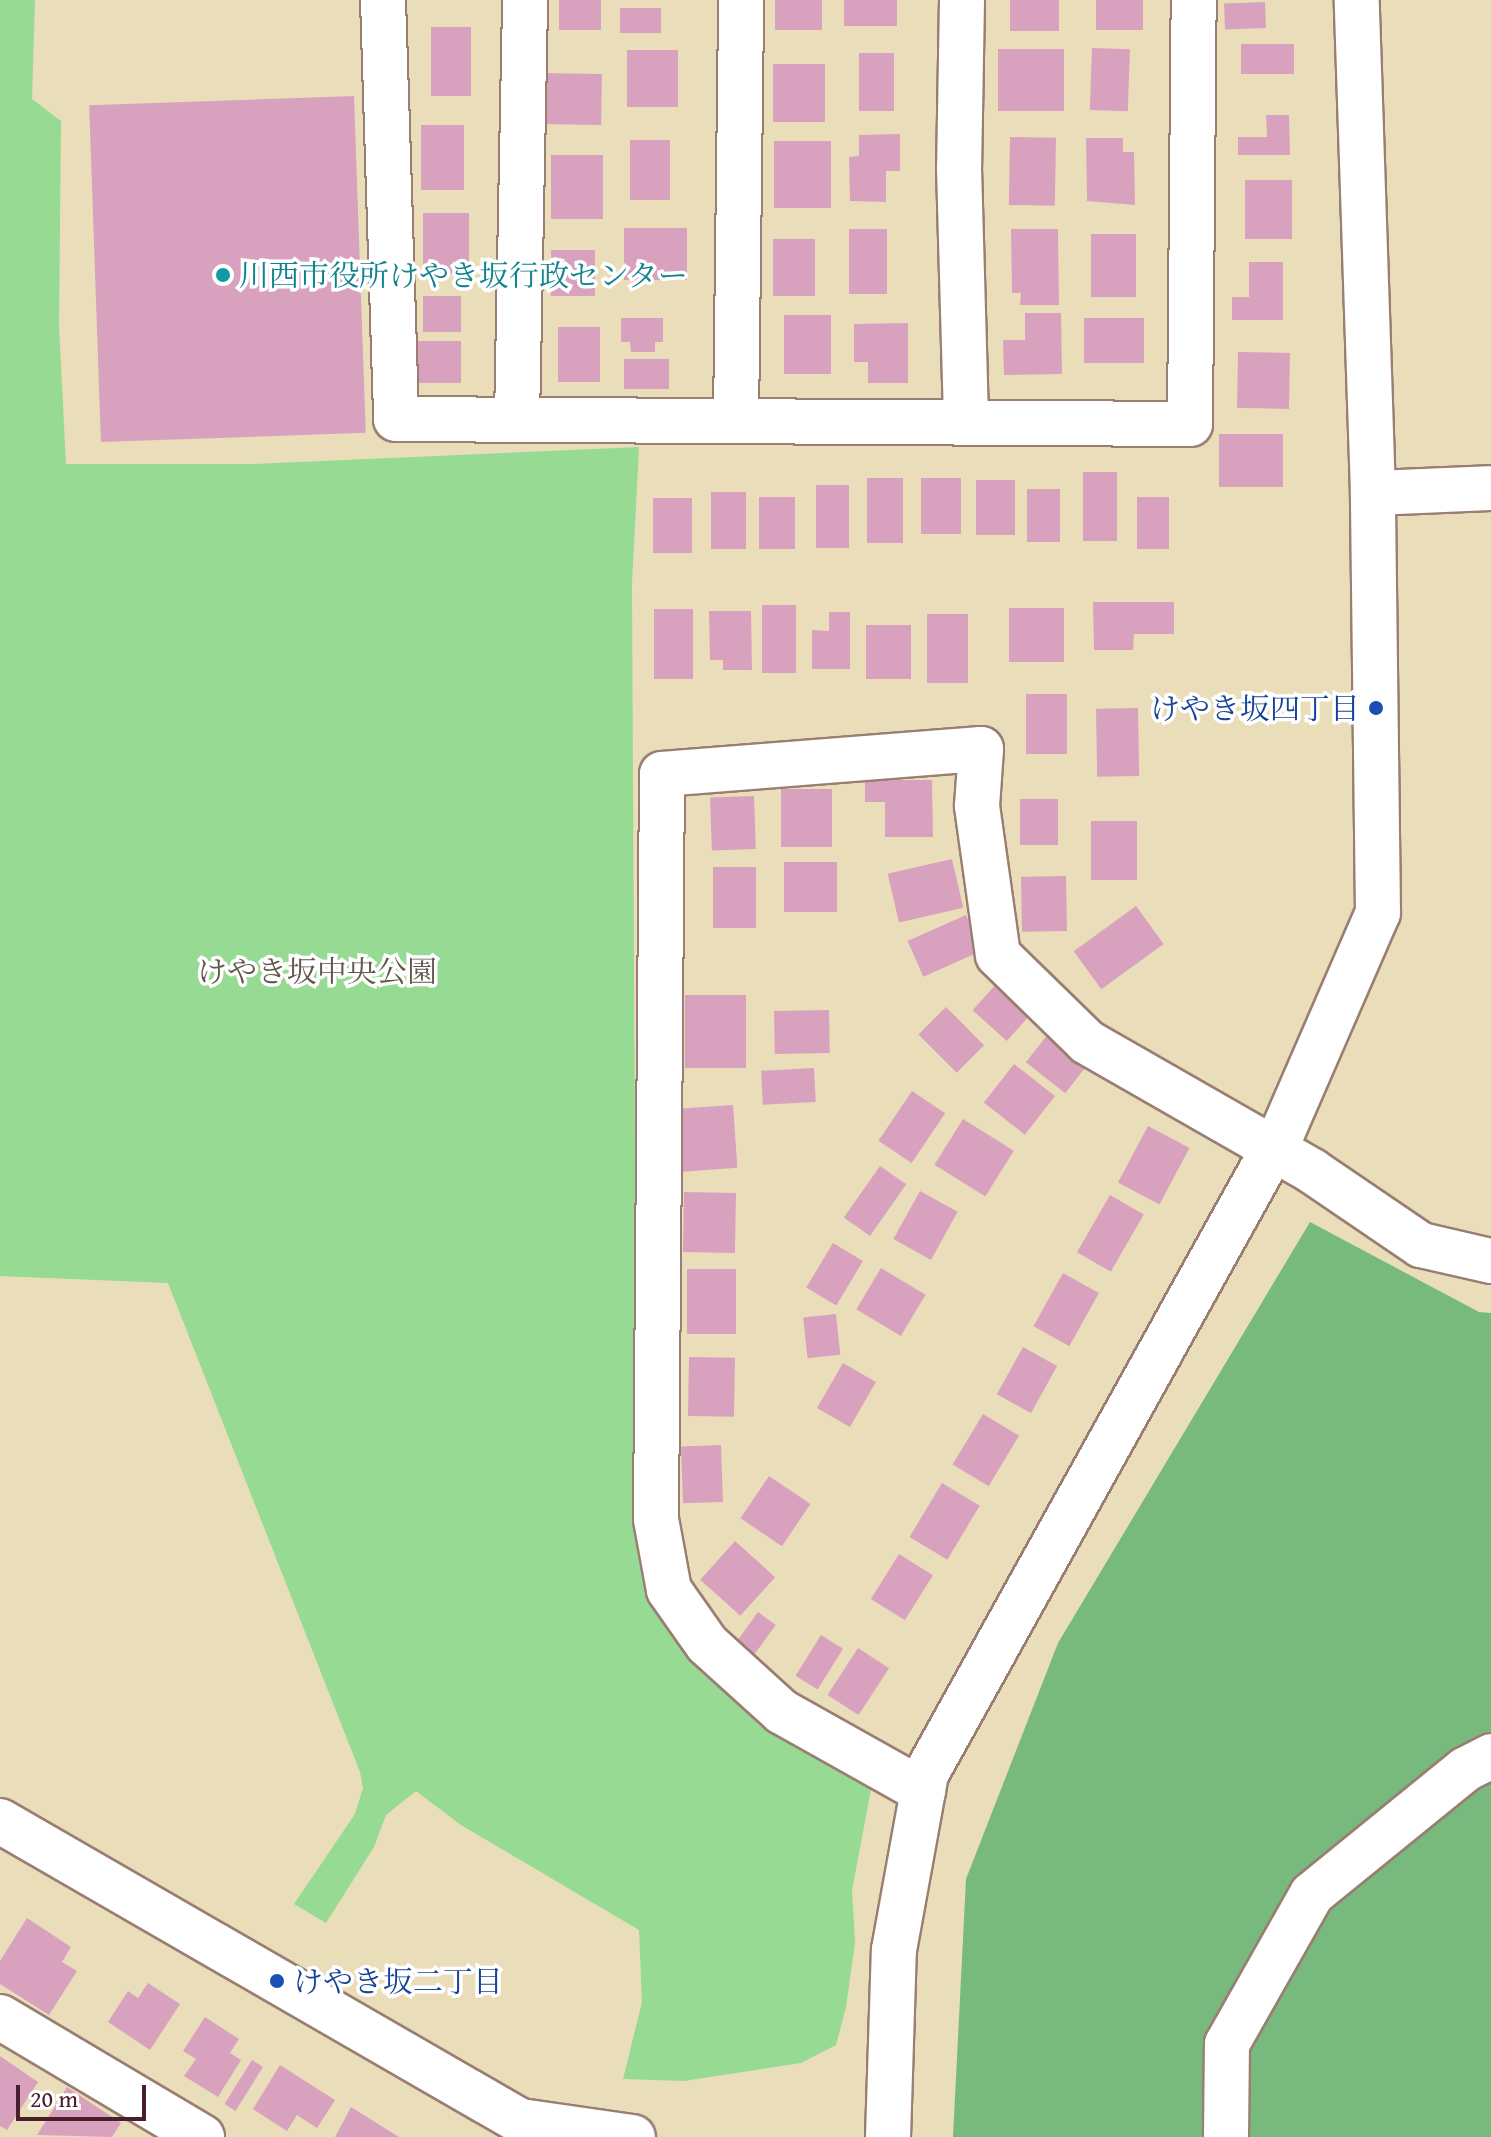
<!DOCTYPE html>
<html>
<head>
<meta charset="utf-8">
<style>
  body { margin:0 }
  #map { position:relative; width:1491px; height:2137px; overflow:hidden; background:#eadeba; font-family:"Gentium Book Plus","Noto Serif JP",serif }
  div>[style] { position:absolute }
  [style*='--x'] { left:calc(var(--x)*1px); top:calc(var(--y)*1px); width:calc(var(--w)*1px); rotate:calc(var(--a)*1deg) }
  .green>* { inset:0; background:#96da93 }
  .forest>* { inset:0; background:#78ba7d }
  .building>* { inset:0; background:#d8a2be; transform-origin:0 0 }
  .roads { filter:drop-shadow(2px 0 #9a7e72) drop-shadow(-2px 0 #9a7e72) drop-shadow(0 2px #9a7e72) drop-shadow(0 -2px #9a7e72) }
  .minor>* { height:44px; margin:-22px; padding:0 22px; transform-origin:22px; border-radius:22px; background:#fff }
  .tertiary>* { height:44px; margin:-22px; padding:0 22px; transform-origin:22px; border-radius:22px; background:#fff }
  .dots>* { width:22px; height:22px; translate:-50% -50%; box-sizing:border-box; border:4px solid #fff; border-radius:50% }
  span { translate:-50% -50%; white-space:nowrap; text-align:center; line-height:1.15; -webkit-text-stroke:7px #fff; paint-order:stroke }
  .culture-label { font-size:30px; color:#0d838f }
  .left { translate:0 -50%; text-align:left }
  .transit-label { font-size:30px; color:#164399 }
  .right { translate:-100% -50%; text-align:right }
  .park-label { font-size:30px; color:#61574a }
  .scale { position:absolute; left:16px; top:2085px; width:130px; height:36px; box-sizing:border-box; border:4px solid #4a1f2b; border-top:0; padding-left:10px; font-size:24px; line-height:28px; white-space:nowrap; color:#4a1f2b; -webkit-text-stroke:6px #fff; paint-order:stroke }
</style>
</head>
<body>
<div id="map">
  <div class="green">
    <i style="clip-path:polygon(0 0,35px 0,32px 99px,61px 121px,59px 325px,66px 464px,253px 464px,639px 447px,632px 584px,637px 1550px,653px 1592px,689px 1655px,729px 1696px,872px 1784px,852px 1891px,855px 1943px,846px 2007px,836px 2045px,801px 2063px,684px 2081px,623px 2079px,642px 2002px,639px 1930px,461px 1825px,416px 1791px,386px 1815px,374px 1847px,326px 1923px,294px 1904px,355px 1814px,363px 1788px,360px 1772px,168px 1283px,0 1276px)"></i>
  </div>
  <div class="forest">
    <i style="clip-path:polygon(1310px 1222px,1479px 1312px,1491px 1313px,1491px 2137px,953px 2137px,966px 1879px,1058px 1643px)"></i>
  </div>
  <div class="building">
    <i style="left:559px;top:0;width:42px;height:30px"></i>
    <i style="left:775px;top:0;width:47px;height:30px"></i>
    <i style="left:844px;top:0;width:53px;height:26px"></i>
    <i style="left:1010px;top:0;width:49px;height:31px"></i>
    <i style="left:1096px;top:0;width:47px;height:30px"></i>
    <i style="left:1265px;top:2px;width:26px;height:41px;rotate:88deg"></i>
    <i style="left:620px;top:8px;width:41px;height:25px"></i>
    <i style="left:431px;top:27px;width:40px;height:69px"></i>
    <i style="left:1241px;top:44px;width:53px;height:30px"></i>
    <i style="left:1092px;top:48px;width:38px;height:62px;rotate:2deg"></i>
    <i style="left:1064px;top:49px;width:62px;height:66px;rotate:90deg"></i>
    <i style="left:627px;top:50px;width:51px;height:57px"></i>
    <i style="left:859px;top:53px;width:35px;height:58px"></i>
    <i style="left:773px;top:64px;width:52px;height:58px"></i>
    <i style="left:542px;top:73px;width:60px;height:51px;rotate:1deg"></i>
    <i style="left:354px;top:96px;width:337px;height:265px;rotate:88deg"></i>
    <i style="clip-path:polygon(1266px 115px,1289px 115px,1290px 155px,1238px 155px,1238px 137px,1267px 137px)"></i>
    <i style="left:421px;top:125px;width:43px;height:65px"></i>
    <i style="clip-path:polygon(900px 134px,900px 171px,886px 171px,886px 202px,850px 201px,849px 157px,859px 156px,859px 135px)"></i>
    <i style="left:1010px;top:137px;width:46px;height:68px;rotate:1deg"></i>
    <i style="clip-path:polygon(1086px 138px,1123px 138px,1123px 152px,1134px 152px,1135px 205px,1087px 201px)"></i>
    <i style="left:630px;top:140px;width:40px;height:60px"></i>
    <i style="left:774px;top:141px;width:57px;height:67px"></i>
    <i style="left:551px;top:155px;width:52px;height:64px"></i>
    <i style="left:1245px;top:180px;width:47px;height:59px"></i>
    <i style="left:423px;top:213px;width:46px;height:61px"></i>
    <i style="left:624px;top:228px;width:63px;height:52px"></i>
    <i style="left:849px;top:229px;width:38px;height:65px"></i>
    <i style="clip-path:polygon(1011px 229px,1058px 229px,1059px 305px,1020px 305px,1021px 293px,1012px 293px)"></i>
    <i style="left:1091px;top:234px;width:45px;height:63px"></i>
    <i style="left:815px;top:239px;width:57px;height:42px;rotate:90deg"></i>
    <i style="left:551px;top:250px;width:44px;height:46px"></i>
    <i style="clip-path:polygon(1249px 262px,1283px 262px,1283px 320px,1232px 320px,1232px 297px,1249px 297px)"></i>
    <i style="left:423px;top:296px;width:38px;height:36px"></i>
    <i style="clip-path:polygon(1025px 313px,1061px 313px,1062px 374px,1004px 375px,1003px 340px,1025px 340px)"></i>
    <i style="left:784px;top:315px;width:47px;height:59px"></i>
    <i style="clip-path:polygon(621px 318px,663px 318px,663px 342px,655px 342px,655px 352px,631px 352px,630px 342px,621px 342px)"></i>
    <i style="left:1084px;top:318px;width:60px;height:45px"></i>
    <i style="clip-path:polygon(908px 323px,908px 383px,868px 383px,868px 362px,854px 362px,854px 324px)"></i>
    <i style="left:558px;top:327px;width:42px;height:55px"></i>
    <i style="left:461px;top:341px;width:42px;height:45px;rotate:90deg"></i>
    <i style="left:1238px;top:352px;width:52px;height:56px;rotate:1deg"></i>
    <i style="left:669px;top:359px;width:30px;height:45px;rotate:90deg"></i>
    <i style="left:1219px;top:434px;width:64px;height:53px"></i>
    <i style="left:1083px;top:472px;width:34px;height:69px"></i>
    <i style="left:867px;top:478px;width:36px;height:65px"></i>
    <i style="left:921px;top:478px;width:40px;height:56px"></i>
    <i style="left:1015px;top:480px;width:55px;height:39px;rotate:90deg"></i>
    <i style="left:816px;top:485px;width:33px;height:63px"></i>
    <i style="left:1027px;top:489px;width:33px;height:53px"></i>
    <i style="left:711px;top:492px;width:35px;height:57px"></i>
    <i style="left:759px;top:497px;width:36px;height:52px"></i>
    <i style="left:1137px;top:497px;width:32px;height:52px"></i>
    <i style="left:653px;top:498px;width:39px;height:55px"></i>
    <i style="clip-path:polygon(1093px 602px,1174px 602px,1174px 634px,1134px 634px,1133px 650px,1094px 650px)"></i>
    <i style="left:762px;top:605px;width:34px;height:68px"></i>
    <i style="left:1009px;top:608px;width:55px;height:54px"></i>
    <i style="left:654px;top:609px;width:39px;height:70px"></i>
    <i style="clip-path:polygon(709px 611px,751px 611px,752px 670px,723px 670px,723px 660px,710px 660px)"></i>
    <i style="clip-path:polygon(829px 612px,850px 612px,850px 669px,812px 669px,812px 630px,829px 631px)"></i>
    <i style="left:927px;top:614px;width:41px;height:69px"></i>
    <i style="left:866px;top:625px;width:45px;height:54px"></i>
    <i style="left:1026px;top:694px;width:41px;height:60px"></i>
    <i style="left:1138px;top:708px;width:68px;height:42px;rotate:89deg"></i>
    <i style="clip-path:polygon(865px 780px,932px 780px,933px 837px,885px 837px,885px 802px,865px 802px)"></i>
    <i style="left:781px;top:789px;width:51px;height:58px"></i>
    <i style="left:754px;top:796px;width:53px;height:44px;rotate:88deg"></i>
    <i style="left:1020px;top:799px;width:38px;height:46px"></i>
    <i style="left:1091px;top:821px;width:46px;height:59px"></i>
    <i style="left:952px;top:859px;width:50px;height:66px;rotate:77deg"></i>
    <i style="left:784px;top:862px;width:53px;height:50px"></i>
    <i style="left:713px;top:867px;width:43px;height:61px"></i>
    <i style="left:1066px;top:876px;width:55px;height:45px;rotate:89deg"></i>
    <i style="left:1136px;top:906px;width:47px;height:77px;rotate:54deg"></i>
    <i style="left:966px;top:915px;width:39px;height:64px;rotate:66deg"></i>
    <i style="left:998px;top:982px;width:46px;height:38px;rotate:42deg"></i>
    <i style="left:685px;top:995px;width:61px;height:73px"></i>
    <i style="left:946px;top:1007px;width:54px;height:39px;rotate:45deg"></i>
    <i style="left:829px;top:1010px;width:43px;height:55px;rotate:89deg"></i>
    <i style="left:1048px;top:1034px;width:50px;height:36px;rotate:38deg"></i>
    <i style="left:1014px;top:1064px;width:52px;height:49px;rotate:38deg"></i>
    <i style="left:814px;top:1068px;width:34px;height:53px;rotate:87deg"></i>
    <i style="left:912px;top:1091px;width:40px;height:60px;rotate:34deg"></i>
    <i style="left:733px;top:1105px;width:63px;height:55px;rotate:86deg"></i>
    <i style="left:963px;top:1119px;width:60px;height:54px;rotate:32deg"></i>
    <i style="left:1148px;top:1126px;width:47px;height:64px;rotate:28deg"></i>
    <i style="left:880px;top:1166px;width:32px;height:63px;rotate:35deg"></i>
    <i style="left:920px;top:1191px;width:43px;height:55px;rotate:29deg"></i>
    <i style="left:684px;top:1192px;width:52px;height:60px;rotate:1deg"></i>
    <i style="left:1110px;top:1195px;width:39px;height:66px;rotate:30deg"></i>
    <i style="left:833px;top:1243px;width:35px;height:52px;rotate:31deg"></i>
    <i style="left:881px;top:1268px;width:52px;height:48px;rotate:31deg"></i>
    <i style="left:687px;top:1269px;width:49px;height:65px"></i>
    <i style="left:1063px;top:1273px;width:41px;height:61px;rotate:29deg"></i>
    <i style="left:836px;top:1314px;width:41px;height:33px;rotate:84deg"></i>
    <i style="left:1023px;top:1347px;width:39px;height:54px;rotate:29deg"></i>
    <i style="left:689px;top:1357px;width:46px;height:59px;rotate:1deg"></i>
    <i style="left:843px;top:1363px;width:38px;height:52px;rotate:30deg"></i>
    <i style="left:983px;top:1414px;width:42px;height:59px;rotate:31deg"></i>
    <i style="left:721px;top:1445px;width:57px;height:40px;rotate:88deg"></i>
    <i style="left:769px;top:1476px;width:50px;height:51px;rotate:34deg"></i>
    <i style="left:942px;top:1483px;width:44px;height:63px;rotate:31deg"></i>
    <i style="left:735px;top:1541px;width:54px;height:52px;rotate:42deg"></i>
    <i style="left:899px;top:1554px;width:40px;height:53px;rotate:32deg"></i>
    <i style="left:758px;top:1612px;width:22px;height:37px;rotate:36deg"></i>
    <i style="left:821px;top:1635px;width:26px;height:48px;rotate:32deg"></i>
    <i style="left:858px;top:1648px;width:37px;height:56px;rotate:33deg"></i>
    <i style="clip-path:polygon(27px 1918px,71px 1947px,62px 1962px,77px 1971px,49px 2015px,0 1984px,0 1961px)"></i>
    <i style="clip-path:polygon(148px 1983px,180px 2004px,150px 2050px,108px 2022px,128px 1991px,138px 1998px)"></i>
    <i style="clip-path:polygon(205px 2017px,239px 2039px,230px 2053px,241px 2060px,218px 2097px,184px 2076px,196px 2059px,183px 2051px)"></i>
    <i style="clip-path:polygon(0 2056px,38px 2082px,7px 2130px,0 2126px)"></i>
    <i style="left:252px;top:2060px;width:13px;height:52px;rotate:32deg"></i>
    <i style="clip-path:polygon(280px 2065px,335px 2100px,317px 2128px,297px 2115px,287px 2131px,253px 2109px)"></i>
    <i style="clip-path:polygon(67px 2087px,121px 2123px,112px 2137px,37px 2135px)"></i>
    <i style="clip-path:polygon(351px 2107px,399px 2137px,335px 2137px)"></i>
  </div>
  <div class="roads">
    <div class="minor">
      <i style="--x:383;--y:0;--w:419;--a:88.2"></i>
      <i style="--x:396;--y:419;--w:794;--a:0.36"></i>
      <i style="--x:1190;--y:424;--w:424;--a:-89.5"></i>
      <i style="--x:962;--y:0;--w:168;--a:91"></i>
      <i style="--x:959;--y:168;--w:255;--a:88.4"></i>
      <i style="--x:517;--y:420;--w:420;--a:-88.9"></i>
      <i style="--x:736;--y:421;--w:421;--a:-89.3"></i>
      <i style="--x:1373;--y:493;--w:118;--a:-2.4"></i>
      <i style="--x:923;--y:1791;--w:162;--a:-150.7"></i>
      <i style="--x:782;--y:1712;--w:101;--a:-137.8"></i>
      <i style="--x:707;--y:1644;--w:66;--a:-125.1"></i>
      <i style="--x:669;--y:1590;--w:72;--a:-100.4"></i>
      <i style="--x:656;--y:1519;--w:745;--a:-89.54"></i>
      <i style="--x:662;--y:774;--w:320;--a:-4.5"></i>
      <i style="--x:981;--y:749;--w:57;--a:94"></i>
      <i style="--x:977;--y:806;--w:150;--a:82"></i>
      <i style="--x:998;--y:955;--w:124;--a:44.3"></i>
      <i style="--x:1087;--y:1042;--w:259;--a:29.8"></i>
      <i style="--x:1312;--y:1171;--w:132;--a:34.2"></i>
      <i style="--x:1421;--y:1245;--w:72;--a:12.9"></i>
      <i style="--x:0;--y:2017;--w:235;--a:30.7"></i>
      <i style="--x:1226;--y:2137;--w:93;--a:-89.4"></i>
      <i style="--x:1227;--y:2044;--w:172;--a:-60.5"></i>
      <i style="--x:1312;--y:1894;--w:198;--a:-39.1"></i>
      <i style="--x:1466;--y:1769;--w:28;--a:-27"></i>
    </div>
    <div class="tertiary">
      <i style="--x:0;--y:1821;--w:600;--a:29.98"></i>
      <i style="--x:520;--y:2121;--w:114;--a:8.1"></i>
      <i style="--x:888;--y:2137;--w:187;--a:-88.2"></i>
      <i style="--x:894;--y:1950;--w:179;--a:-79.7"></i>
      <i style="--x:926;--y:1774;--w:735;--a:-60.96"></i>
      <i style="--x:1283;--y:1131;--w:238;--a:-66.5"></i>
      <i style="--x:1378;--y:913;--w:420;--a:-90.7"></i>
      <i style="--x:1373;--y:493;--w:493;--a:-91.9"></i>
    </div>
  </div>
  <div class="dots">
    <i style="left:223px;top:275px;background:#0f9aa8"></i>
    <i style="left:1376px;top:708px;background:#1a4fb4"></i>
    <i style="left:277px;top:1981px;background:#1a4fb4"></i>
  </div>
  <div class="culture-label">
    <span class="left" style="left:239px;top:275px">川西市役所けやき坂行政センター</span>
  </div>
  <div class="transit-label">
    <span class="right" style="left:1360px;top:708px">けやき坂四丁目</span>
    <span class="left" style="left:293px;top:1981px">けやき坂二丁目</span>
  </div>
  <div class="park-label">
    <span style="left:317px;top:971px">けやき坂中央公園</span>
  </div>
  <div class="scale">20 m</div>
</div>
</body>
</html>
